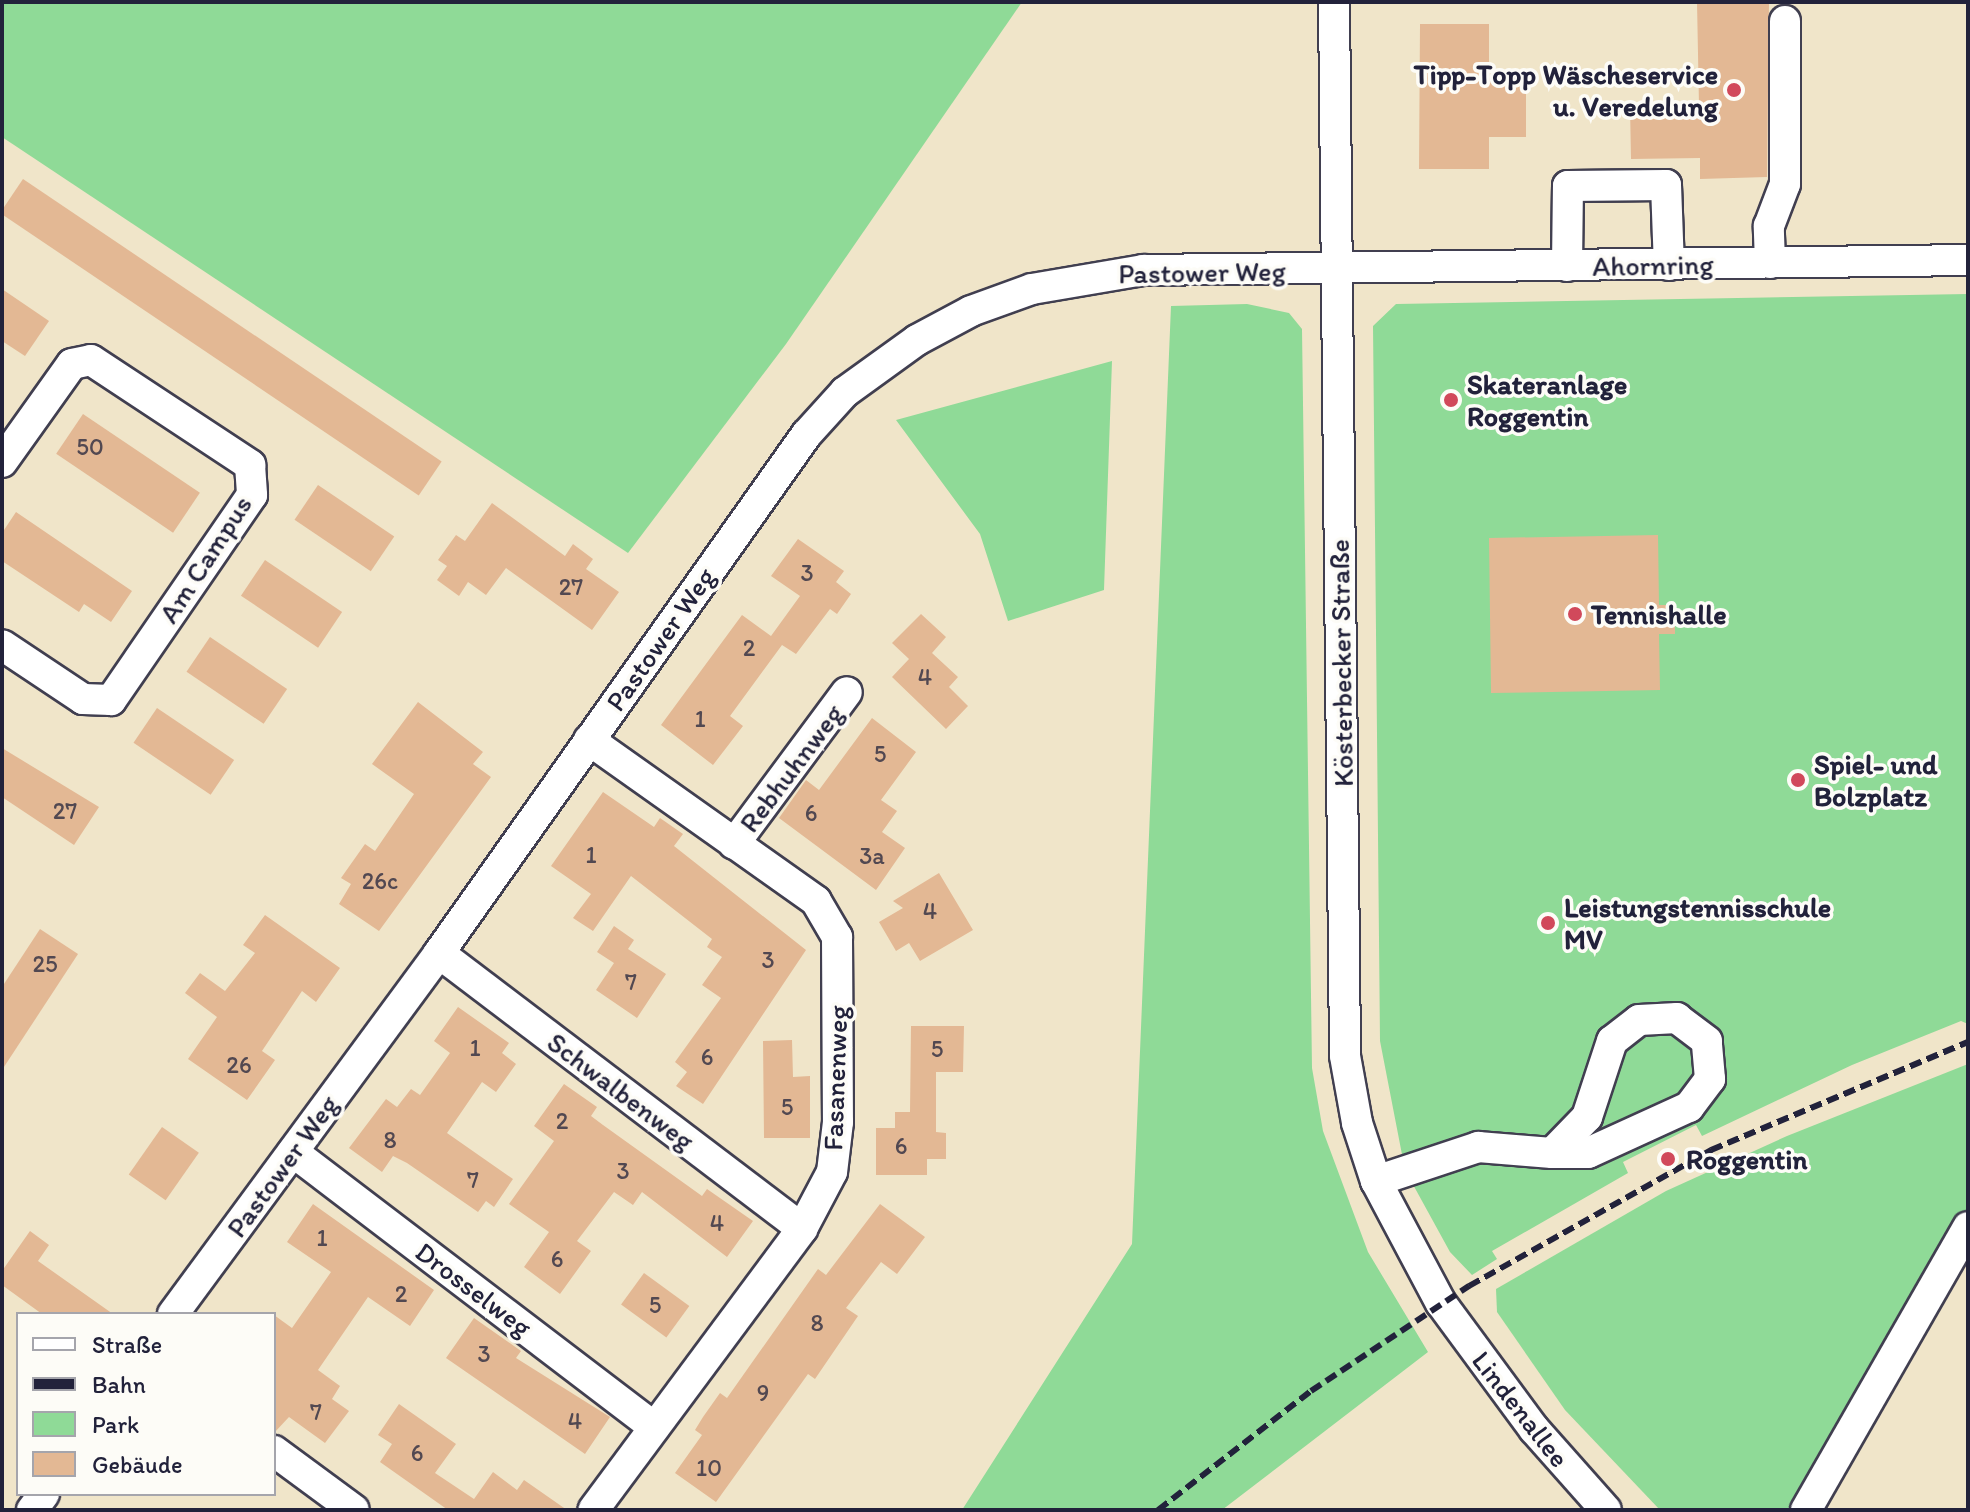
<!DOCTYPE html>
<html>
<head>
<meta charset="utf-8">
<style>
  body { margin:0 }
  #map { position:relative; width:1970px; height:1512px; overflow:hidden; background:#f0e5c9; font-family:Itim,sans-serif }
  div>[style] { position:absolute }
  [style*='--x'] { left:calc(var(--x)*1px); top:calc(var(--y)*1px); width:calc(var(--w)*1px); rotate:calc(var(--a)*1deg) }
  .green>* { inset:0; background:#8fda97 }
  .building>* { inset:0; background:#e3b894; transform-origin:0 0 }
  .roads { filter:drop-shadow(2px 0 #413f50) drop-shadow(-2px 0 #413f50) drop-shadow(0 2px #413f50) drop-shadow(0 -2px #413f50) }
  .minor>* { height:30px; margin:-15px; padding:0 15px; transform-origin:15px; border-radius:15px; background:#fff }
  .rail>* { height:6px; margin-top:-3px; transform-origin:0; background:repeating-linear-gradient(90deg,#22223b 0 12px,transparent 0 18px) }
  .dots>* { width:22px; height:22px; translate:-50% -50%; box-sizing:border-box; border:4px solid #fdfcf7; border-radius:50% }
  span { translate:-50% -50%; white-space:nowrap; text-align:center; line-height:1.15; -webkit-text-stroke:7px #fdfcf7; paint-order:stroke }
  .number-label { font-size:24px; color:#524851 }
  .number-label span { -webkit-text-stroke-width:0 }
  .poi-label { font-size:28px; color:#22223b; font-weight:700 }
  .right { translate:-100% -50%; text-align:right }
  .left { translate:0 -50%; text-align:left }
  .street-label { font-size:28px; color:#22223b }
  .frame { position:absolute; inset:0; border:4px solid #22223b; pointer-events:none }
  .legend { position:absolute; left:16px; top:1312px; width:260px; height:184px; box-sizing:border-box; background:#fdfcf7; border:2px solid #a5a5ac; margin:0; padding:10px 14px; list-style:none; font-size:24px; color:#22223b }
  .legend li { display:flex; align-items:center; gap:16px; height:40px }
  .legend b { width:40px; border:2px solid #a5a5ac }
</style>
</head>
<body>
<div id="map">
  <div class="green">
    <i style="clip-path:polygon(2px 2px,1022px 2px,786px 344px,628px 553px,2px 137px)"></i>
    <i style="clip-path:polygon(1968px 294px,1968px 1024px,1961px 1021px,1852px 1065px,1702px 1136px,1696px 1125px,1623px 1162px,1628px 1173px,1492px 1251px,1497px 1259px,1472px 1275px,1450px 1252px,1405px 1170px,1380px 1041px,1373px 326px,1396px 304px)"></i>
    <i style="clip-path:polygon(1247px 304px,1289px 313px,1302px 329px,1312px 1068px,1323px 1131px,1368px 1252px,1428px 1352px,1222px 1510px,962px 1510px,1132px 1244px,1171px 306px)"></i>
    <i style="clip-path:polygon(1112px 361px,1104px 590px,1008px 621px,980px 534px,896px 420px)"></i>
    <i style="clip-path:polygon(1968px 1064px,1968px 1250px,1823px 1510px,1660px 1510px,1565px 1410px,1497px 1312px,1496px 1289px,1666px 1191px,1787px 1136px)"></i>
  </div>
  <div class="building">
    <i style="clip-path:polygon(1697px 2px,1769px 2px,1767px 177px,1700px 179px,1700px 158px,1631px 159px,1630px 107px,1699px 106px)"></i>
    <i style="clip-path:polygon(1420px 24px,1489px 24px,1489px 78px,1526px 78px,1526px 137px,1489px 137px,1489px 169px,1419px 169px)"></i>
    <i style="left:23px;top:179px;width:505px;height:41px;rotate:34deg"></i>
    <i style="clip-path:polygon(2px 289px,49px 321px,25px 356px,2px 341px)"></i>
    <i style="left:83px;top:414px;width:141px;height:48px;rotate:34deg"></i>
    <i style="left:318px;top:485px;width:92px;height:42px;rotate:34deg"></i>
    <i style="clip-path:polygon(492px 503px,565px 556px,573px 544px,593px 559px,586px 569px,619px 592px,592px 630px,506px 568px,486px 595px,468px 582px,459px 596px,437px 580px,447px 566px,438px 560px,456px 535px,465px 541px)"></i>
    <i style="clip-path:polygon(16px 512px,132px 591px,111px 622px,84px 604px,79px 612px,2px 561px,2px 533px)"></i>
    <i style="clip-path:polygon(1658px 535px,1659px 605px,1675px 605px,1675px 634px,1659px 634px,1660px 690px,1491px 693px,1489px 538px)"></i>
    <i style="clip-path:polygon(798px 539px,844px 571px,836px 582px,851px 594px,837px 614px,830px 609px,796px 654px,782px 645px,730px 716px,743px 726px,713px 765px,661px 725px,742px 615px,771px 636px,800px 596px,771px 576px)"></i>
    <i style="left:265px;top:560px;width:93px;height:43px;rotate:34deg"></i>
    <i style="clip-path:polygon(921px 614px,946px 637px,932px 653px,958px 677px,949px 687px,968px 706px,946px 729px,892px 677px,909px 659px,892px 643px)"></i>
    <i style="left:210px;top:637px;width:93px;height:42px;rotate:34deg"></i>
    <i style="clip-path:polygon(418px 702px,483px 752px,473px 764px,491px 777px,379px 931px,339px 904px,351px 884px,341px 878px,365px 844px,375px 851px,414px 794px,372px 764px)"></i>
    <i style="left:157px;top:708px;width:93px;height:42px;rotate:34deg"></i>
    <i style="clip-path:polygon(872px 718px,916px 752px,881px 800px,897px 811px,882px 832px,905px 848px,876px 890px,779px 818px,806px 780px,819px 790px)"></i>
    <i style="clip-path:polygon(2px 748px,99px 807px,74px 845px,2px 797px)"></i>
    <i style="clip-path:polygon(603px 792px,654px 827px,660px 818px,683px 834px,674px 846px,806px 950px,703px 1104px,676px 1086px,687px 1072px,675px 1062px,721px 998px,702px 985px,722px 957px,707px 947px,712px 939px,631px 876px,593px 931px,573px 918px,591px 894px,551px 866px)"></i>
    <i style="clip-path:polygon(939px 873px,973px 930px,920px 961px,909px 943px,896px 951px,879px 922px,903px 908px,893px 901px)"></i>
    <i style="clip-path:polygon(265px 915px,340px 968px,316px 1002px,302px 991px,262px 1051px,275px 1060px,247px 1100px,188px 1059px,217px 1017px,185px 993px,200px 973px,225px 991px,255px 953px,243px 945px)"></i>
    <i style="clip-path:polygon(614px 926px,634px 940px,628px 949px,666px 974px,637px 1018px,596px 990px,614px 963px,597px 952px)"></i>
    <i style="clip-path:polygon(40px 929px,78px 954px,2px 1070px,2px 987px)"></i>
    <i style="clip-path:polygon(458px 1007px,509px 1043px,502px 1053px,516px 1064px,496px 1092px,482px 1082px,447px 1133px,513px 1179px,494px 1207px,486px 1201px,478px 1212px,407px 1163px,393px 1156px,382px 1172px,349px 1148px,386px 1099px,397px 1107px,411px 1089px,420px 1095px,450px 1053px,434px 1041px)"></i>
    <i style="clip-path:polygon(911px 1026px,964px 1026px,963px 1072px,936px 1072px,936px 1132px,946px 1133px,946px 1159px,927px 1159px,927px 1175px,876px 1175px,876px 1128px,895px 1128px,895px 1112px,910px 1112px)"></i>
    <i style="clip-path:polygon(792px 1040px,793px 1077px,810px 1076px,810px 1138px,764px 1138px,763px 1041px)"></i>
    <i style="clip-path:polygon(564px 1084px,597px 1107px,591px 1116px,603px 1125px,702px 1196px,707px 1189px,753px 1221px,727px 1257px,642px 1192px,633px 1205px,614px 1192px,577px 1241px,591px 1251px,560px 1294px,524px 1267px,549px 1232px,509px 1204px,554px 1141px,534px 1126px)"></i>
    <i style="left:162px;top:1127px;width:45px;height:58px;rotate:35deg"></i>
    <i style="clip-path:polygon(313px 1204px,434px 1290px,410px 1326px,368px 1297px,318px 1370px,340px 1386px,332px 1399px,349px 1411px,325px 1443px,289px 1417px,274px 1433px,274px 1315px,292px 1328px,331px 1272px,287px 1242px)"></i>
    <i style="clip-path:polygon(880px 1204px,925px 1237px,897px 1274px,881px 1262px,846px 1308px,858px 1316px,815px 1379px,808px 1374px,716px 1502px,675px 1473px,702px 1435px,695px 1430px,703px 1417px,720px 1393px,727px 1398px,818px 1269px,826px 1275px)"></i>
    <i style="clip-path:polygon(30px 1231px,49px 1245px,38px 1261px,113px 1314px,42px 1314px,2px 1285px,2px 1271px)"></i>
    <i style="left:644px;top:1273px;width:56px;height:39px;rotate:36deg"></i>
    <i style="clip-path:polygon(474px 1318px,521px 1351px,516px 1358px,610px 1417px,585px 1454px,446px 1358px)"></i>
    <i style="clip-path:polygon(399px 1404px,456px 1444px,435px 1473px,474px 1499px,493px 1472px,517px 1490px,524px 1480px,567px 1510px,448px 1510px,380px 1462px,392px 1444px,378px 1435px)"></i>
  </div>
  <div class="roads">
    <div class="minor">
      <i style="--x:1334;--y:2;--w:1054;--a:89.4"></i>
      <i style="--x:1345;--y:1056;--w:68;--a:79.8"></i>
      <i style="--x:1357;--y:1123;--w:61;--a:71.9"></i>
      <i style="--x:1376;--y:1181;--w:138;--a:62"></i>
      <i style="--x:1441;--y:1303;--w:157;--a:53.6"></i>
      <i style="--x:1534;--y:1429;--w:108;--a:48.4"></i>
      <i style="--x:1770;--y:263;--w:37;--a:-92"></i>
      <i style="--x:1769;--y:226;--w:45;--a:-69.1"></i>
      <i style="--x:1785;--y:184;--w:163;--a:-90"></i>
      <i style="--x:1567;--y:266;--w:80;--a:-89.3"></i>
      <i style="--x:1568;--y:186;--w:98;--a:-0.6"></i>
      <i style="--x:1666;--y:185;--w:80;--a:87.9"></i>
      <i style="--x:2;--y:462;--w:120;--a:-54.5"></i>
      <i style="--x:72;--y:364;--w:19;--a:-12"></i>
      <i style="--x:91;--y:360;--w:191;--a:33.4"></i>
      <i style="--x:250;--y:465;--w:30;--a:86"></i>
      <i style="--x:252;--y:495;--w:249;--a:124.5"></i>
      <i style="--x:111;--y:700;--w:28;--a:-178"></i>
      <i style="--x:83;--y:699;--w:97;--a:-146.3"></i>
      <i style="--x:589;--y:740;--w:278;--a:35.3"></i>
      <i style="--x:816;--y:901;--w:42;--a:59.7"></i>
      <i style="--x:837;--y:937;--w:185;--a:89.7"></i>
      <i style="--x:838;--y:1122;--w:50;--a:96.8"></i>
      <i style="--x:832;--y:1172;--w:64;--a:117.8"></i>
      <i style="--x:802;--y:1229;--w:350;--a:126.6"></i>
      <i style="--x:734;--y:844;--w:189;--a:-53.4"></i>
      <i style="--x:439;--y:953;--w:456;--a:37.2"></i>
      <i style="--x:293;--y:1152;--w:454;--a:37.3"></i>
      <i style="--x:1376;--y:1181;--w:108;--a:-18.4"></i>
      <i style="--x:1478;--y:1147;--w:74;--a:4.6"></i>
      <i style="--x:1552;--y:1153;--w:36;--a:0"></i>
      <i style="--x:1588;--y:1153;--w:111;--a:-24.5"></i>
      <i style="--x:1689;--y:1107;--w:35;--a:-53"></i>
      <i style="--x:1710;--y:1079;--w:38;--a:-95"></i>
      <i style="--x:1707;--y:1041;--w:38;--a:-143"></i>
      <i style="--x:1677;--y:1018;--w:38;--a:177"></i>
      <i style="--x:1639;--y:1020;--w:34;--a:142"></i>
      <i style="--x:1612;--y:1041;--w:80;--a:108.2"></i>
      <i style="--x:1587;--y:1117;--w:50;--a:134.2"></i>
      <i style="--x:173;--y:1314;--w:448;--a:-53.6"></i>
      <i style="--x:439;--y:953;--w:635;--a:-54.68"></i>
      <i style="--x:806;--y:435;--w:58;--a:-47.8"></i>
      <i style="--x:845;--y:392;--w:89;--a:-35.8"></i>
      <i style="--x:917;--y:340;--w:61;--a:-28.2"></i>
      <i style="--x:971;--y:311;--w:65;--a:-19.8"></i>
      <i style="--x:1032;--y:289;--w:113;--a:-9.7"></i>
      <i style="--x:1143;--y:270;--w:825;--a:-0.69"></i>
      <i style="--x:274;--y:1451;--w:99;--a:36.4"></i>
      <i style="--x:32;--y:1510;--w:20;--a:-53"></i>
      <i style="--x:1806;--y:1510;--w:326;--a:-60.2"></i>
    </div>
  </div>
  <div class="rail">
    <i style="--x:1158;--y:1510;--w:194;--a:-37.9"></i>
    <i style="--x:1311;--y:1391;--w:190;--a:-33.6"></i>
    <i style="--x:1469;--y:1286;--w:278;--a:-29.3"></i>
    <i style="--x:1711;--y:1150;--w:279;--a:-22.8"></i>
  </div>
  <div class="dots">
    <i style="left:1734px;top:90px;background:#d1495b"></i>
    <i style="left:1451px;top:400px;background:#d1495b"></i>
    <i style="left:1575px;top:614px;background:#d1495b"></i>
    <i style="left:1798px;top:780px;background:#d1495b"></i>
    <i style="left:1548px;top:923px;background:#d1495b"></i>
    <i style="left:1668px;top:1159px;background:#d1495b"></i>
  </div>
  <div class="number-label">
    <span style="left:90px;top:447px">50</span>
    <span style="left:807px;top:573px">3</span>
    <span style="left:571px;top:587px">27</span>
    <span style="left:749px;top:648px">2</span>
    <span style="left:925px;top:677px">4</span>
    <span style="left:700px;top:719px">1</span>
    <span style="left:880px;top:754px">5</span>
    <span style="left:65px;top:811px">27</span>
    <span style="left:811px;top:813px">6</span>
    <span style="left:591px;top:855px">1</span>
    <span style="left:872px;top:856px">3a</span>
    <span style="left:380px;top:881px">26c</span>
    <span style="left:930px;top:911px">4</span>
    <span style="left:768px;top:960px">3</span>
    <span style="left:45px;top:964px">25</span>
    <span style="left:631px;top:982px">7</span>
    <span style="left:475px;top:1048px">1</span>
    <span style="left:937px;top:1049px">5</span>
    <span style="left:707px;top:1057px">6</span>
    <span style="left:239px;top:1065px">26</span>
    <span style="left:787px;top:1107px">5</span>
    <span style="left:562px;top:1121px">2</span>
    <span style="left:390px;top:1140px">8</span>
    <span style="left:901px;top:1146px">6</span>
    <span style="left:623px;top:1171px">3</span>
    <span style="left:473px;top:1180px">7</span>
    <span style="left:717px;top:1223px">4</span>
    <span style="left:322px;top:1238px">1</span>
    <span style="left:557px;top:1259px">6</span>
    <span style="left:401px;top:1294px">2</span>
    <span style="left:655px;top:1305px">5</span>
    <span style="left:817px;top:1323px">8</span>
    <span style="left:484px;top:1354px">3</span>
    <span style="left:763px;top:1393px">9</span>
    <span style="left:316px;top:1412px">7</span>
    <span style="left:575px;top:1421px">4</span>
    <span style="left:417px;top:1453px">6</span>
    <span style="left:709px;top:1468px">10</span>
  </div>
  <div class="poi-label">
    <span class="right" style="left:1718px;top:90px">Tipp-Topp Wäscheservice<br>u. Veredelung</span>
    <span class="left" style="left:1467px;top:400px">Skateranlage<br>Roggentin</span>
    <span class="left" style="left:1591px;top:614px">Tennishalle</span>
    <span class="left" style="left:1814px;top:780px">Spiel- und<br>Bolzplatz</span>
    <span class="left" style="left:1564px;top:923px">Leistungstennisschule<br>MV</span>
    <span class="left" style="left:1686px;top:1159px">Roggentin</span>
  </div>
  <div class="street-label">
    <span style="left:1653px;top:265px;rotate:-1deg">Ahornring</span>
    <span style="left:1202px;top:272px;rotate:-1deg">Pastower Weg</span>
    <span style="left:205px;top:559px;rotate:-57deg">Am Campus</span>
    <span style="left:660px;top:639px;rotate:-55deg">Pastower Weg</span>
    <span style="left:1341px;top:663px;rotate:-91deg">Kösterbecker Straße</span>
    <span style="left:791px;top:768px;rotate:-53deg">Rebhuhnweg</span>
    <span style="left:835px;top:1078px;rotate:-88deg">Fasanenweg</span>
    <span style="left:621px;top:1091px;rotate:37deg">Schwalbenweg</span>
    <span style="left:282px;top:1166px;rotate:-54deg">Pastower Weg</span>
    <span style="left:474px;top:1289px;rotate:37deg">Drosselweg</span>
    <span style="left:1521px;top:1409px;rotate:52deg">Lindenallee</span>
  </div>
  <div class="frame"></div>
  <ul class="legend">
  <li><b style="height:10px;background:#fff"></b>Straße</li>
  <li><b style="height:10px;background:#22223b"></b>Bahn</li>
  <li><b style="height:22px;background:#8fda97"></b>Park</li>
  <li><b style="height:22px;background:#e3b894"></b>Gebäude</li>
  </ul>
</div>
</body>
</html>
